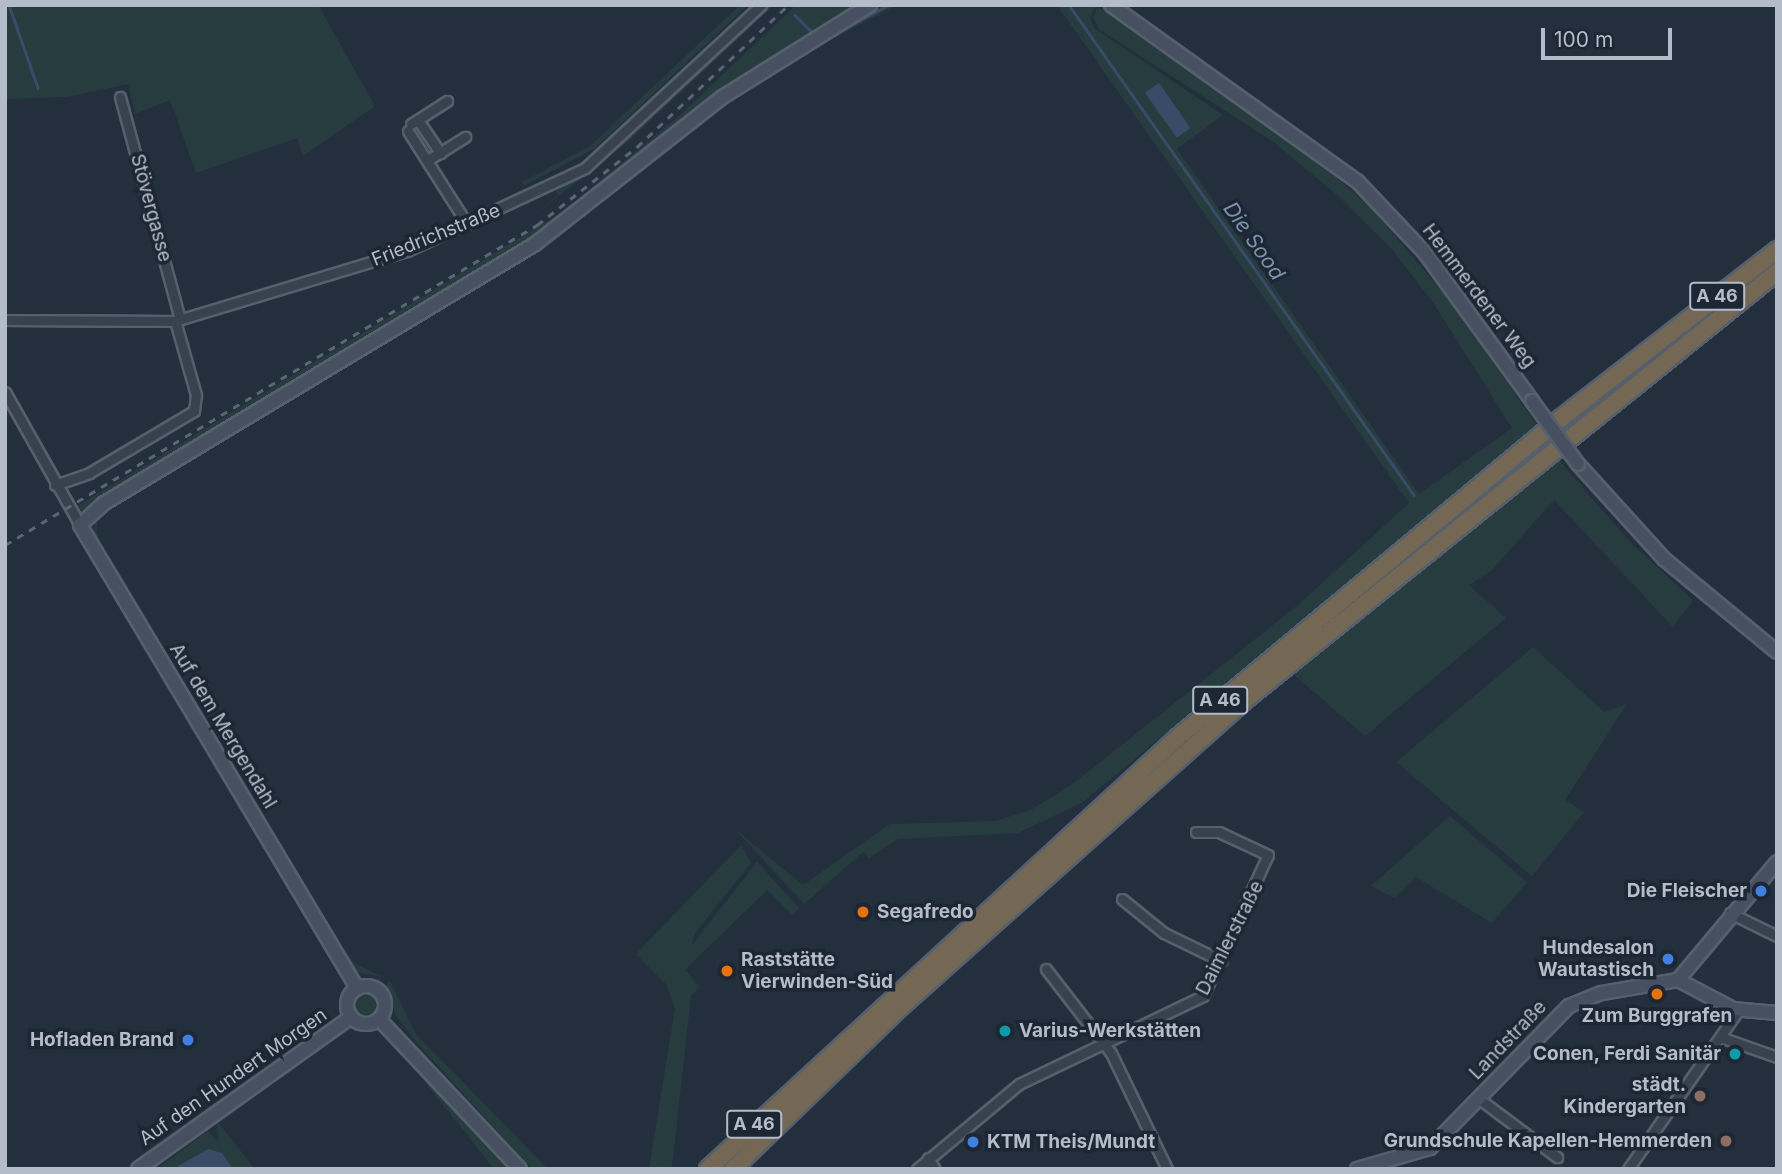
<!DOCTYPE html>
<html>
<head>
<meta charset="utf-8">
<style>
  body { margin:0 }
  #map { position:relative; width:1782px; height:1174px; overflow:hidden; background:#242f3e; font-family:Inter,sans-serif }
  div>[style] { position:absolute }
  [style*='--x'] { left:calc(var(--x)*1px); top:calc(var(--y)*1px); width:calc(var(--w)*1px); rotate:calc(var(--a)*1deg) }
  .green>* { inset:0; background:#263c3f }
  .round { border-radius:50% }
  .water>* { inset:0; background:#394c67; transform-origin:0 0 }
  .stream>* { height:2.5px; margin:-1.25px; padding:0 1.25px; transform-origin:1.25px; border-radius:1.25px; background:#394c67 }
  .roads { filter:drop-shadow(2px 0 #565f6c) drop-shadow(-2px 0 #565f6c) drop-shadow(0 2px #565f6c) drop-shadow(0 -2px #565f6c) }
  .street>* { height:9px; margin:-4.5px; padding:0 4.5px; transform-origin:4.5px; border-radius:4.5px; background:#38414e }
  .secondary>* { height:12px; margin:-6px; padding:0 6px; transform-origin:6px; border-radius:6px; background:#465061 }
  .secondary>.ring { margin:-6px; padding:0; box-sizing:content-box; background:none; border:12px solid #465061; border-radius:50% }
  .highway>* { height:16px; margin:-8px; padding:0 8px; transform-origin:8px; border-radius:8px; background:#746855 }
  .rail>* { height:2.5px; margin-top:-1.25px; transform-origin:0; background:repeating-linear-gradient(90deg,#5a6575 0 7px,transparent 0 14px) }
  .bridges { filter:drop-shadow(2px 0 #565f6c) drop-shadow(-2px 0 #565f6c) drop-shadow(0 2px #565f6c) drop-shadow(0 -2px #565f6c) }
  .secondary-bridge>* { height:12px; margin:-6px; padding:0 6px; transform-origin:6px; border-radius:6px; background:#465061 }
  .dots>* { width:19px; height:19px; translate:-50% -50%; box-sizing:border-box; border:4px solid #1d2633; border-radius:50% }
  span { translate:-50% -50%; white-space:nowrap; text-align:center; line-height:1.15; -webkit-text-stroke:7px #1d2633; paint-order:stroke }
  .shield-label span { padding:2px 5px; background:#1d2633; border:2px solid; border-radius:5px; -webkit-text-stroke-width:0 }
  .shield-label { font-size:18px; color:#b4bcc9; font-weight:700 }
  .street-label { font-size:19px; color:#b4bcc9 }
  .poi-label { font-size:19px; color:#b4bcc9; font-weight:700 }
  .right { translate:-100% -50%; text-align:right }
  .left { translate:0 -50%; text-align:left }
  .water-label { font-size:21px; color:#7c92b1; font-style:italic }
  .frame { position:absolute; inset:0; border:7px solid #b4bcc9; pointer-events:none }
  .scale { position:absolute; left:1541px; top:28px; width:131px; height:32px; box-sizing:border-box; border:4px solid #b4bcc9; border-top:0; padding-left:9px; font-size:21px; line-height:24px; white-space:nowrap; color:#b4bcc9; -webkit-text-stroke:5px #1d2633; paint-order:stroke }
</style>
</head>
<body>
<div id="map">
  <div class="green">
    <i style="clip-path:polygon(5px 5px,318px 5px,375px 106px,303px 156px,297px 138px,196px 173px,170px 100px,135px 114px,128px 84px,67px 97px,5px 99px)"></i>
    <i style="clip-path:polygon(740px 5px,748px 5px,594px 149px,524px 186px,522px 182px,590px 146px)"></i>
    <i style="clip-path:polygon(767px 5px,774px 5px,630px 140px,529px 219px,67px 495px,529px 219px,558px 195px,554px 188px,605px 157px)"></i>
    <i style="clip-path:polygon(796px 5px,860px 5px,744px 75px,550px 228px,78px 513px,76px 507px,562px 212px,679px 116px)"></i>
    <i style="clip-path:polygon(878px 5px,897px 5px,763px 76px,565px 232px,110px 509px,97px 522px,98px 539px,339px 942px,355px 964px,384px 977px,355px 972px,94px 540px,96px 517px,538px 247px,723px 101px,800px 50px)"></i>
    <i style="clip-path:polygon(1057px 5px,1096px 6px,1090px 18px,1095px 29px,1223px 115px,1177px 149px,1419px 494px,1512px 428px,1434px 304px,1391px 248px,1336px 194px,1275px 143px,1099px 29px,1093px 17px,1098px 7px,1306px 151px,1372px 209px,1445px 295px,1537px 425px,1083px 802px,1018px 833px,898px 839px,869px 858px,863px 852px,804px 904px,735px 829px,803px 885px,890px 824px,995px 821px,1031px 810px,1074px 783px,1298px 605px,1409px 503px)"></i>
    <i style="clip-path:polygon(1556px 457px,1630px 542px,1693px 600px,1673px 627px,1554px 500px,1491px 571px,1469px 585px,1506px 618px,1365px 736px,1293px 674px)"></i>
    <i style="clip-path:polygon(1533px 647px,1604px 712px,1627px 704px,1565px 800px,1584px 812px,1532px 876px,1396px 762px)"></i>
    <i style="clip-path:polygon(1450px 816px,1527px 882px,1492px 923px,1416px 877px,1395px 898px,1371px 886px)"></i>
    <i style="clip-path:polygon(741px 845px,751px 863px,696px 932px,691px 946px,757px 862px,799px 908px,792px 915px,767px 890px,685px 970px,700px 987px,691px 996px,673px 1159px,671px 1169px,649px 1169px,675px 1008px,666px 984px,636px 954px)"></i>
    <i style="clip-path:polygon(390px 981px,415px 1033px,548px 1169px,532px 1169px,418px 1044px,396px 1016px,386px 985px)"></i>
    <i class="round" style="left:353px;top:993px;width:26px;height:26px"></i>
    <i style="clip-path:polygon(404px 1056px,507px 1169px,494px 1169px)"></i>
    <i style="clip-path:polygon(217px 1121px,255px 1169px,157px 1169px,208px 1131px,218px 1141px)"></i>
  </div>
  <div class="water">
    <i style="left:1159px;top:83px;width:55px;height:17px;rotate:55deg"></i>
    <i style="clip-path:polygon(208px 1149px,222px 1153px,233px 1169px,173px 1169px)"></i>
  </div>
  <div class="stream">
    <i style="--x:9;--y:5;--w:88;--a:70.7"></i>
    <i style="--x:1069;--y:5;--w:599;--a:54.85"></i>
    <i style="--x:795;--y:15;--w:23;--a:45"></i>
    <i style="--x:821;--y:41;--w:76;--a:-28.2"></i>
  </div>
  <div class="roads">
    <div class="street">
      <i style="--x:120;--y:97;--w:230;--a:74.9"></i>
      <i style="--x:418;--y:120;--w:40;--a:56"></i>
      <i style="--x:411;--y:124;--w:43;--a:-32.6"></i>
      <i style="--x:408;--y:131;--w:110;--a:57.6"></i>
      <i style="--x:428;--y:160;--w:44;--a:-31.9"></i>
      <i style="--x:5;--y:320;--w:170;--a:0.3"></i>
      <i style="--x:175;--y:321;--w:242;--a:-16.8"></i>
      <i style="--x:407;--y:251;--w:196;--a:-25"></i>
      <i style="--x:585;--y:168;--w:240;--a:-42.8"></i>
      <i style="--x:5;--y:392;--w:153;--a:60.6"></i>
      <i style="--x:55;--y:485;--w:36;--a:-19"></i>
      <i style="--x:89;--y:473;--w:122;--a:-30.6"></i>
      <i style="--x:194;--y:411;--w:16;--a:-83"></i>
      <i style="--x:196;--y:395;--w:77;--a:-105.8"></i>
      <i style="--x:1122;--y:899;--w:54;--a:39"></i>
      <i style="--x:1164;--y:933;--w:64;--a:25.8"></i>
      <i style="--x:1730;--y:913;--w:52;--a:26.1"></i>
      <i style="--x:1046;--y:969;--w:106;--a:52.3"></i>
      <i style="--x:1111;--y:1053;--w:129;--a:64.2"></i>
      <i style="--x:1723;--y:1038;--w:57;--a:19.4"></i>
      <i style="--x:1478;--y:1098;--w:99;--a:36.8"></i>
      <i style="--x:928;--y:1158;--w:13;--a:58"></i>
      <i style="--x:917;--y:1169;--w:133;--a:-39.8"></i>
      <i style="--x:1019;--y:1084;--w:204;--a:-25.6"></i>
      <i style="--x:1203;--y:996;--w:155;--a:-65.3"></i>
      <i style="--x:1268;--y:855;--w:54;--a:-154.9"></i>
      <i style="--x:1219;--y:832;--w:23;--a:180"></i>
      <i style="--x:1628;--y:1169;--w:193;--a:-55.2"></i>
    </div>
    <div class="secondary">
      <i style="--x:1111;--y:5;--w:302;--a:35.6"></i>
      <i style="--x:1357;--y:181;--w:99;--a:46.6"></i>
      <i style="--x:1425;--y:253;--w:183;--a:54.1"></i>
      <i style="--x:1578;--y:464;--w:128;--a:47.8"></i>
      <i style="--x:1664;--y:559;--w:146;--a:39.5"></i>
      <i style="--x:1678;--y:980;--w:62;--a:27.8"></i>
      <i style="--x:1733;--y:1009;--w:44;--a:5.2"></i>
      <i class="ring" style="left:347px;top:986px;width:26px;height:26px"></i>
      <i style="--x:357;--y:988;--w:540;--a:-120.89"></i>
      <i style="--x:80;--y:525;--w:31;--a:-42"></i>
      <i style="--x:103;--y:504;--w:504;--a:-31.04"></i>
      <i style="--x:535;--y:244;--w:236;--a:-38.1"></i>
      <i style="--x:721;--y:98;--w:176;--a:-32"></i>
      <i style="--x:379;--y:1019;--w:206;--a:46.8"></i>
      <i style="--x:138;--y:1169;--w:262;--a:-35.5"></i>
      <i style="--x:1357;--y:1169;--w:76;--a:-16"></i>
      <i style="--x:1430;--y:1148;--w:199;--a:-45.6"></i>
      <i style="--x:1569;--y:1006;--w:35;--a:-22"></i>
      <i style="--x:1602;--y:993;--w:77;--a:-9.7"></i>
      <i style="--x:1678;--y:980;--w:154;--a:-50"></i>
    </div>
    <div class="highway">
      <i style="--x:708;--y:1169;--w:637;--a:-42.58"></i>
      <i style="--x:1177;--y:738;--w:498;--a:-39.8"></i>
      <i style="--x:1560;--y:419;--w:275;--a:-37.9"></i>
      <i style="--x:733;--y:1169;--w:236;--a:-44"></i>
      <i style="--x:903;--y:1005;--w:457;--a:-41.7"></i>
      <i style="--x:1244;--y:701;--w:684;--a:-38.83"></i>
    </div>
  </div>
  <div class="rail">
    <i style="--x:5;--y:545;--w:621;--a:-31.03"></i>
    <i style="--x:537;--y:225;--w:127;--a:-38"></i>
    <i style="--x:637;--y:147;--w:207;--a:-43.2"></i>
  </div>
  <div class="bridges">
    <div class="secondary-bridge">
      <i style="--x:1532;--y:401;--w:78;--a:53.9"></i>
    </div>
  </div>
  <div class="dots">
    <i style="left:1761px;top:891px;background:#3f7fe0"></i>
    <i style="left:863px;top:912px;background:#e8710a"></i>
    <i style="left:1668px;top:959px;background:#3f7fe0"></i>
    <i style="left:727px;top:971px;background:#e8710a"></i>
    <i style="left:1657px;top:994px;background:#e8710a"></i>
    <i style="left:1005px;top:1031px;background:#0f9aa8"></i>
    <i style="left:188px;top:1040px;background:#3f7fe0"></i>
    <i style="left:1735px;top:1054px;background:#0f9aa8"></i>
    <i style="left:1700px;top:1096px;background:#8d6e63"></i>
    <i style="left:1726px;top:1141px;background:#8d6e63"></i>
    <i style="left:973px;top:1142px;background:#3f7fe0"></i>
  </div>
  <div class="shield-label">
    <span style="left:1717px;top:296px">A 46</span>
    <span style="left:1220px;top:700px">A 46</span>
    <span style="left:754px;top:1124px">A 46</span>
  </div>
  <div class="street-label">
    <span style="left:151px;top:208px;rotate:75deg">Stövergasse</span>
    <span style="left:436px;top:235px;rotate:-22deg">Friedrichstraße</span>
    <span style="left:1479px;top:296px;rotate:53deg">Hemmerdener Weg</span>
    <span style="left:223px;top:726px;rotate:59deg">Auf dem Mergendahl</span>
    <span style="left:1230px;top:938px;rotate:-63deg">Daimlerstraße</span>
    <span style="left:1508px;top:1040px;rotate:-46deg">Landstraße</span>
    <span style="left:233px;top:1077px;rotate:-35deg">Auf den Hundert Morgen</span>
  </div>
  <div class="poi-label">
    <span class="right" style="left:1747px;top:891px">Die Fleischer</span>
    <span class="left" style="left:877px;top:912px">Segafredo</span>
    <span class="right" style="left:1654px;top:959px">Hundesalon<br>Wautastisch</span>
    <span class="left" style="left:741px;top:971px">Raststätte<br>Vierwinden-Süd</span>
    <span style="left:1657px;top:1016px">Zum Burggrafen</span>
    <span class="left" style="left:1019px;top:1031px">Varius-Werkstätten</span>
    <span class="right" style="left:174px;top:1040px">Hofladen Brand</span>
    <span class="right" style="left:1721px;top:1054px">Conen, Ferdi Sanitär</span>
    <span class="right" style="left:1686px;top:1096px">städt.<br>Kindergarten</span>
    <span class="right" style="left:1712px;top:1141px">Grundschule Kapellen-Hemmerden</span>
    <span class="left" style="left:987px;top:1142px">KTM Theis/Mundt</span>
  </div>
  <div class="water-label">
    <span style="left:1254px;top:241px;rotate:55deg">Die Sood</span>
  </div>
  <div class="frame"></div>
  <div class="scale">100 m</div>
</div>
</body>
</html>
